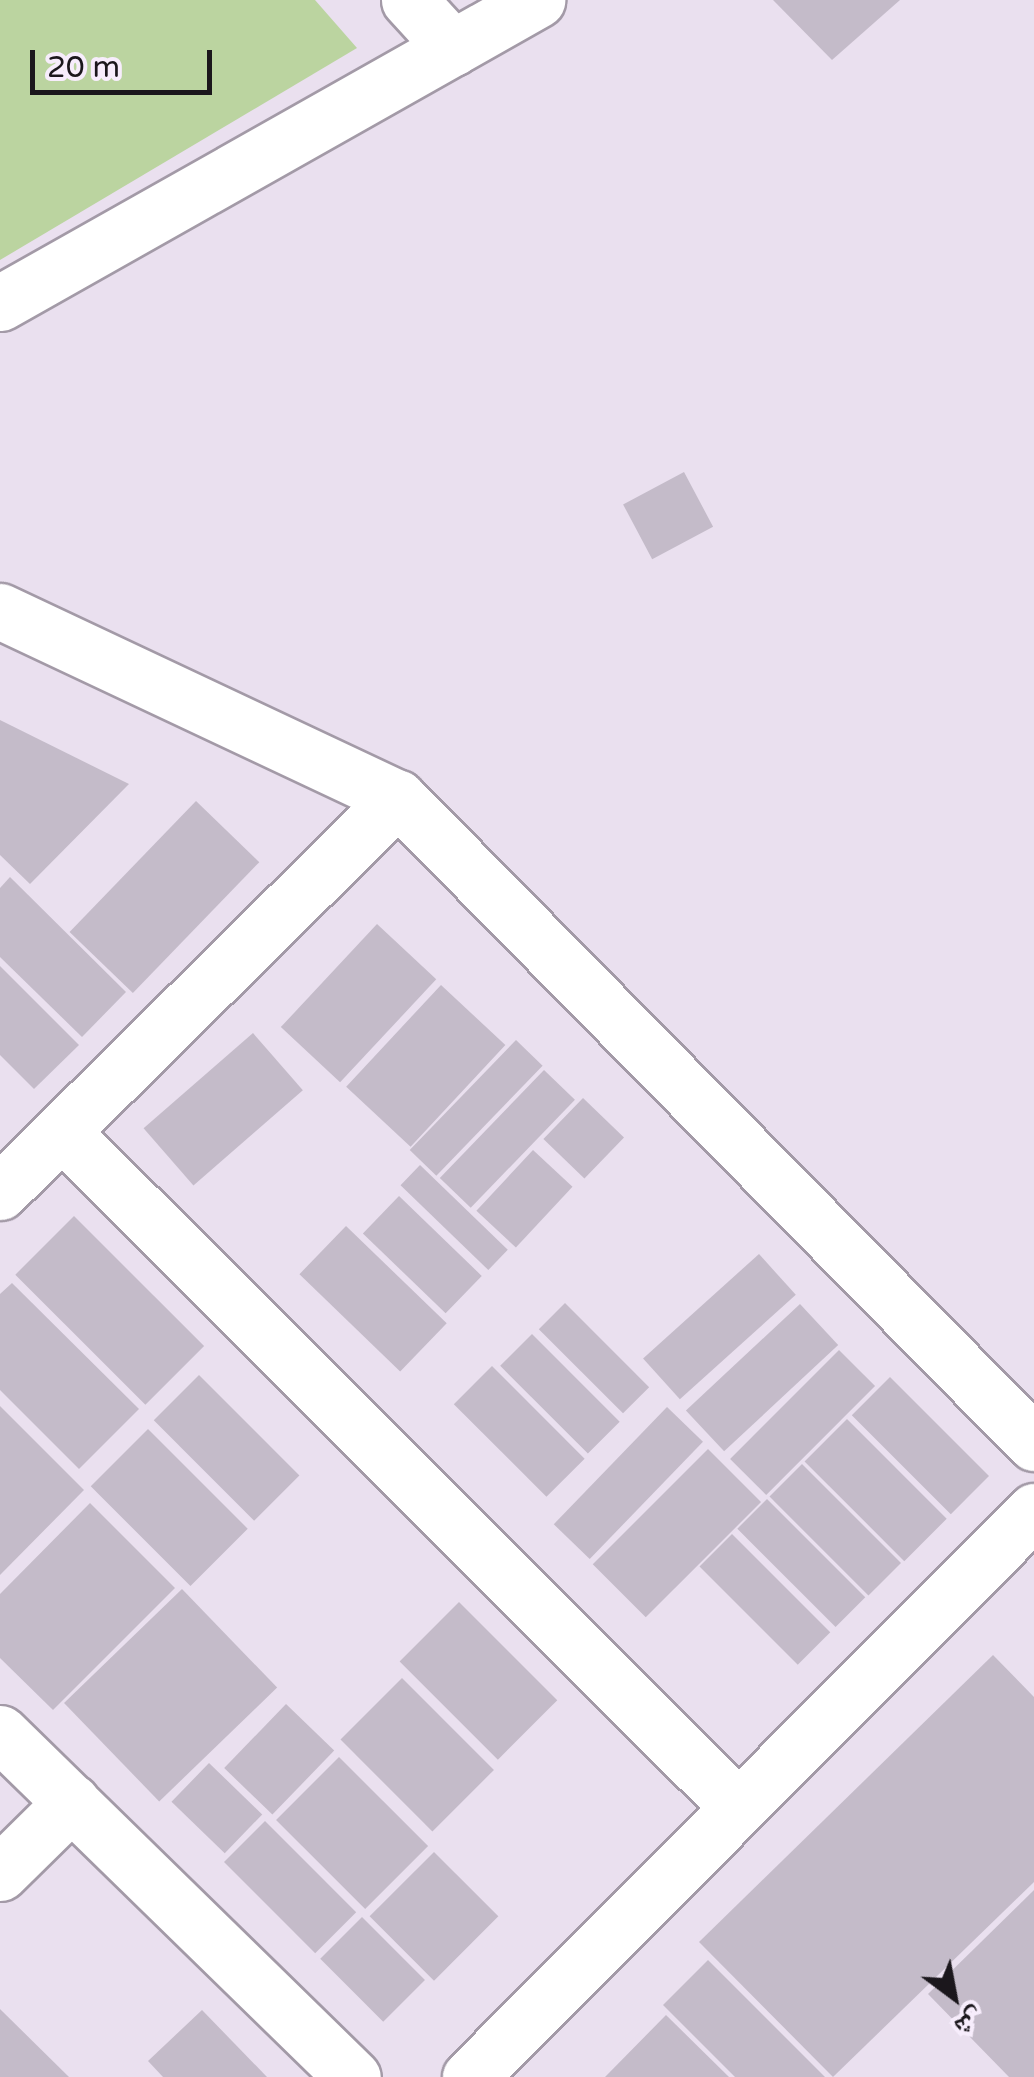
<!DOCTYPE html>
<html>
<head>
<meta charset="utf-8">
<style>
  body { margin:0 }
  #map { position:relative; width:1034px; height:2077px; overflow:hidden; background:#eae0ef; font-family:"Varela Round","Noto Naskh Arabic",sans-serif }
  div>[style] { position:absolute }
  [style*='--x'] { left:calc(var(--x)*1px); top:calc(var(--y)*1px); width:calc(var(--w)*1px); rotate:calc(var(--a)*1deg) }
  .green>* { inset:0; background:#bbd4a0 }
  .building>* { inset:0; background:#c4bbc9; transform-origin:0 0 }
  .roads { filter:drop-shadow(2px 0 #a39aa7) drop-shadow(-2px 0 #a39aa7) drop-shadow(0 2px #a39aa7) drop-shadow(0 -2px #a39aa7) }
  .street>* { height:55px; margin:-27.5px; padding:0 27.5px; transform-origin:27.5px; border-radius:27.5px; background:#fff }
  span { translate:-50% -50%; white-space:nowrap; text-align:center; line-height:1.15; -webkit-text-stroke:10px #f7edfc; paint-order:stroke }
  .north { position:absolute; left:904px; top:1947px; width:100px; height:100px; -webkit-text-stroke:8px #f7edfc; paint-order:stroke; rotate:148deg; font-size:28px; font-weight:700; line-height:40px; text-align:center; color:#1b171c }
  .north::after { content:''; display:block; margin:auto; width:35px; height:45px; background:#1b171c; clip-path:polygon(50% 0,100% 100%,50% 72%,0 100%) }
  .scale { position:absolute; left:30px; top:50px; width:182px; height:45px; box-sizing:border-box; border:5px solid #1b171c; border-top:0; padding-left:12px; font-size:30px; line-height:35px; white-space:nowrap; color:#1b171c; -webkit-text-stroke:8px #f7edfc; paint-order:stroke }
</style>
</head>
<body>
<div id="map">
  <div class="green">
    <i style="clip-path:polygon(0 0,315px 0,357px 48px,0 260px)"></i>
  </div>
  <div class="building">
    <i style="clip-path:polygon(773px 0,900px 0,832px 60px)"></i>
    <i style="left:684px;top:472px;width:62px;height:69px;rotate:62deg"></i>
    <i style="clip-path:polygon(0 720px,129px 784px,30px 884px,0 855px)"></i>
    <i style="left:196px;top:801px;width:88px;height:182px;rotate:44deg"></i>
    <i style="clip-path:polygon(10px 877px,126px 992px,82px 1037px,0 957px,0 888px)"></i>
    <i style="left:377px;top:924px;width:81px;height:141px;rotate:43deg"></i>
    <i style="clip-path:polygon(0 966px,79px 1045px,34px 1089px,0 1055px)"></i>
    <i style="left:441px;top:985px;width:88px;height:139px;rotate:43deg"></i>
    <i style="left:253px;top:1033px;width:76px;height:145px;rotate:49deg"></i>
    <i style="left:516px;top:1040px;width:37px;height:153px;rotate:44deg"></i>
    <i style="left:544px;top:1070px;width:43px;height:150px;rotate:44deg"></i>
    <i style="left:583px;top:1098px;width:57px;height:57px;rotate:44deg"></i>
    <i style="left:533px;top:1150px;width:54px;height:83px;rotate:43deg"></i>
    <i style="left:420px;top:1165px;width:122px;height:28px;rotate:44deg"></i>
    <i style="left:399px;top:1196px;width:115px;height:52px;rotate:44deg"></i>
    <i style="left:74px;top:1216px;width:184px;height:83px;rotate:45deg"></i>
    <i style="left:346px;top:1226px;width:140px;height:67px;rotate:44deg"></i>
    <i style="left:759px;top:1254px;width:55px;height:156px;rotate:48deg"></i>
    <i style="clip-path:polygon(12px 1283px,139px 1409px,79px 1469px,0 1390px,0 1294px)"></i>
    <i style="left:565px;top:1303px;width:119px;height:37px;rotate:45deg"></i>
    <i style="left:800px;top:1304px;width:56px;height:156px;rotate:47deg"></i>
    <i style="left:532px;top:1334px;width:124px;height:45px;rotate:45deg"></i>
    <i style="left:839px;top:1350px;width:51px;height:154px;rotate:45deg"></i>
    <i style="left:492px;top:1366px;width:131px;height:54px;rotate:45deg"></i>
    <i style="left:199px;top:1375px;width:142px;height:64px;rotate:45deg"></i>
    <i style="left:890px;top:1377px;width:140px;height:54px;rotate:45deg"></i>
    <i style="clip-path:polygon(0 1406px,84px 1490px,0 1575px)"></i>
    <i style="left:667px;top:1407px;width:50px;height:163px;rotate:44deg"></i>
    <i style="left:847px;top:1419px;width:141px;height:60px;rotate:45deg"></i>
    <i style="left:148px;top:1429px;width:141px;height:81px;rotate:45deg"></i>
    <i style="left:708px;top:1449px;width:75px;height:163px;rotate:45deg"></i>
    <i style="left:802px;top:1464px;width:140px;height:46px;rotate:45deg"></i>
    <i style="left:767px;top:1499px;width:139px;height:42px;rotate:45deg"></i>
    <i style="clip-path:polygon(90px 1503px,175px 1588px,53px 1710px,0 1658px,0 1594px)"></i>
    <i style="left:732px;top:1534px;width:139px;height:46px;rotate:45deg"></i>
    <i style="left:182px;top:1589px;width:137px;height:164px;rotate:46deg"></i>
    <i style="left:459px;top:1602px;width:139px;height:84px;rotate:45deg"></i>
    <i style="clip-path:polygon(993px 1655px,1034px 1697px,1034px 1882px,833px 2077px,699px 1942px)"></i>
    <i style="left:402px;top:1678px;width:130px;height:87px;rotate:45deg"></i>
    <i style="left:286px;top:1704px;width:67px;height:89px;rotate:44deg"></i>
    <i style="left:339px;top:1757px;width:126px;height:89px;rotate:45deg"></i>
    <i style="left:209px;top:1763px;width:74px;height:54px;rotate:44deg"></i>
    <i style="left:265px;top:1821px;width:129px;height:58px;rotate:45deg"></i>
    <i style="left:434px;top:1852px;width:91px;height:91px;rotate:45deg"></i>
    <i style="clip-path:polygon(1034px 1890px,1034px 2077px,1009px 2077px,928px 1994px)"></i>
    <i style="left:362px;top:1917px;width:89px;height:59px;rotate:45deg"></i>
    <i style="clip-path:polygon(708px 1960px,825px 2077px,735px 2077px,663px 2005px)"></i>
    <i style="clip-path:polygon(0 2009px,69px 2077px,0 2077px)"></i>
    <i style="clip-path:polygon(202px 2010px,267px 2077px,163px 2077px,148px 2061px)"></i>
    <i style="clip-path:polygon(666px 2015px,729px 2077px,605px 2077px)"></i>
  </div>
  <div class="roads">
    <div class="street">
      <i style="--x:409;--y:0;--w:65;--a:47.5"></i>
      <i style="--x:0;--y:303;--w:617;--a:-29.43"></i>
      <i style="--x:0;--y:611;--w:440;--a:25.2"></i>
      <i style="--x:398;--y:798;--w:906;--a:45.4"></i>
      <i style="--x:61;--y:1131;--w:955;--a:44.96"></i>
      <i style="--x:0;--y:1192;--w:560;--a:-44.71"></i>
      <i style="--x:0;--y:1733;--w:493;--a:44.3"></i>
      <i style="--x:0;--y:1873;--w:101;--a:-44.6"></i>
      <i style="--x:470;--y:2077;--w:799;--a:-45.1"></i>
    </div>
  </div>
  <div class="north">ش</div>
  <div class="scale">20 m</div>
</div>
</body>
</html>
